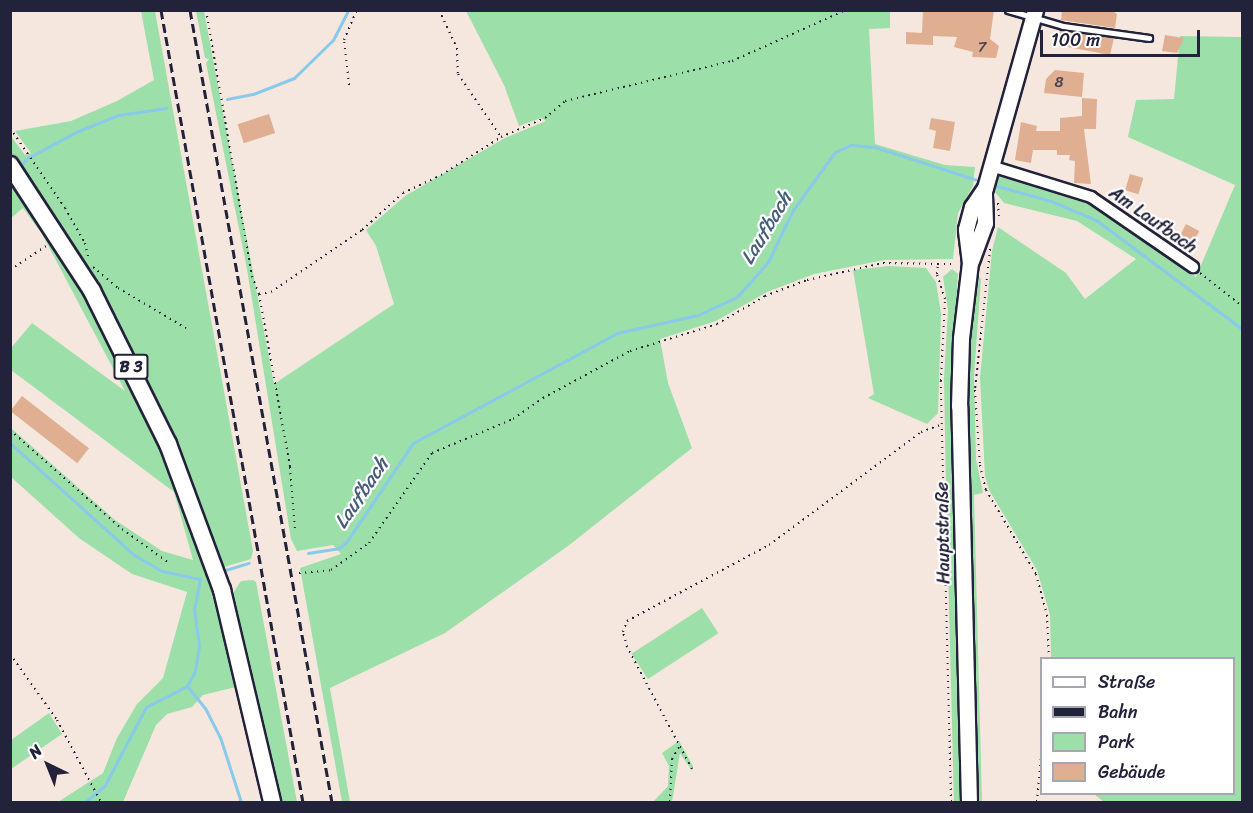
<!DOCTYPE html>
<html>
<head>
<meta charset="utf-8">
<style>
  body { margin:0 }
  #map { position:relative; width:1253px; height:813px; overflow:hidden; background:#f6e7de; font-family:Sriracha,sans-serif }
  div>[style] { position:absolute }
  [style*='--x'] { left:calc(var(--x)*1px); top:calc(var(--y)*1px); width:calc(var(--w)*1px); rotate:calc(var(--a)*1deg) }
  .green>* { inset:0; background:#9cdfa9; transform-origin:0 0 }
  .stream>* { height:3px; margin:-1.5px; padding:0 1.5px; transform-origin:1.5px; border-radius:1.5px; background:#89c9ea }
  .building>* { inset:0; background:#e0af92; transform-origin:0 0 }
  .path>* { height:2px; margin-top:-1px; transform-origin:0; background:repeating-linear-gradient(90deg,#22223b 0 1.5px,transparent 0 6px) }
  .roads { filter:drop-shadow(2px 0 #22223b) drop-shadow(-2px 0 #22223b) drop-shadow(0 2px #22223b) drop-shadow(0 -2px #22223b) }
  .lane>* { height:5px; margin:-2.5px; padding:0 2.5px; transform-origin:2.5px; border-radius:2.5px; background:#fff }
  .street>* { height:10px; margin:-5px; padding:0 5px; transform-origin:5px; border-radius:5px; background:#fff }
  .secondary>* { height:15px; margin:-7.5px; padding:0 7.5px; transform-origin:7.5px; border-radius:7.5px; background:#fff }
  .primary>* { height:16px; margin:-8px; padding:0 8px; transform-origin:8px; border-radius:8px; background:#fff }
  .rail>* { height:3px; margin-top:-1.5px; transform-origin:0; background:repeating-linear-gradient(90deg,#22223b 0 9px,transparent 0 13.5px) }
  span { translate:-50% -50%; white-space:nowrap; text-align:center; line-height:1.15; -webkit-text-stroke:4.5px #fff; paint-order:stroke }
  .number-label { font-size:15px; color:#524551 }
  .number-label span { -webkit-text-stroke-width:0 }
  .shield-label span { padding:2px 4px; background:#fff; border:2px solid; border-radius:4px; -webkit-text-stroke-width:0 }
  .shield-label { font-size:16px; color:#22223b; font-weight:700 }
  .street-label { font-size:18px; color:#22223b }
  .water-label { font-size:20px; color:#465c78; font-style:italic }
  .frame { position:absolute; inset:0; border:12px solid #22223b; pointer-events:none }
  .legend { position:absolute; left:1040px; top:657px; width:195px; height:138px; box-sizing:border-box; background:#fff; border:2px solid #a7a7b1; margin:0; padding:8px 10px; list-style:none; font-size:18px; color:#22223b }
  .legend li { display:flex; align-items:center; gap:12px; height:30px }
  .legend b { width:30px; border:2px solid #a7a7b1 }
  .north { position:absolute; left:18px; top:735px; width:60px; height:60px; -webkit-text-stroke:4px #fff; paint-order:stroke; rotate:317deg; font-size:16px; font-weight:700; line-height:24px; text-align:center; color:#22223b }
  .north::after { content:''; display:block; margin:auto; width:21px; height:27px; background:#22223b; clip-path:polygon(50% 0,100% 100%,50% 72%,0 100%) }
  .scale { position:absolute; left:1040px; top:30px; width:160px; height:27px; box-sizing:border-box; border:3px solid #22223b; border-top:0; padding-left:8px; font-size:18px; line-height:21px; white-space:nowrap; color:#22223b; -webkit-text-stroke:4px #fff; paint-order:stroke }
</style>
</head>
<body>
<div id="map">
  <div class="green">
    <i style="clip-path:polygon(141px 11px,155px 11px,253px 551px,251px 559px,224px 567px,171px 435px,134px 356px,65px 234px,11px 153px,10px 135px,25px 155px,31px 153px,15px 131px,71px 121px,117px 101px,154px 80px)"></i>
    <i style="clip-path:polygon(196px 11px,204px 11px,274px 384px,394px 304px,376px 246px,366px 230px,405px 196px,505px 138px,546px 121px,541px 118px,519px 126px,504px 85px,466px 11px,890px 11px,890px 28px,869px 29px,875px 144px,945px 165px,975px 167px,973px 186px,958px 213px,953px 259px,884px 260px,814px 274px,767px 292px,716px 321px,660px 339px,668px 383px,692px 448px,568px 546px,445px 633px,330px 688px,350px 802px,342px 802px,300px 568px,341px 554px,333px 545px,297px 551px,291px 539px,247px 269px,206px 63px,209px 59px,205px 58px)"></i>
    <i style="clip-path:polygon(1180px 36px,1242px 37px,1242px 802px,1104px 802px,1094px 794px,1234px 794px,1234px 658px,1051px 658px,1050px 615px,1037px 570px,989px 490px,985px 476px,980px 378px,992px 251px,998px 227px,1066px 273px,1085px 299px,1136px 259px,1077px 221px,1004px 203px,995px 192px,999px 175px,1085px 201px,1115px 217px,1196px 277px,1235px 185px,1128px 137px,1136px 100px,1174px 99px)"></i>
    <i style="clip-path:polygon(10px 179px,89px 299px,164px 451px,205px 562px,202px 564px,217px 600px,240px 686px,203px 695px,192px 707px,167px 714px,156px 725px,123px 802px,58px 802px,103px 773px,117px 738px,137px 704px,163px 678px,187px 592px,132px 574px,79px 538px,11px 477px,11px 428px,115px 520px,162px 551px,193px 560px,174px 492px,11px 370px,11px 348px,32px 323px,125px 391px,42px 234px,23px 208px,11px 218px)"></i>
    <i style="clip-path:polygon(889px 266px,926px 268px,936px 282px,941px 314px,938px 413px,927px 424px,868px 398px,874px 394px,853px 270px)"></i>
    <i style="clip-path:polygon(952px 269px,958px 274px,952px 375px,962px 802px,954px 802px,946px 489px,944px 378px,948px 310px,943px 277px)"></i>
    <i style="clip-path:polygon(978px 276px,981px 279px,974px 377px,976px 459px,983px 493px,974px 495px,982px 802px,975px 802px,966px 375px,973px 282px)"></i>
    <i style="clip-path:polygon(253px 580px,256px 582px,297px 802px,279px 802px,231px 596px,241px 581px)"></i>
    <i style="left:702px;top:608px;width:30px;height:84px;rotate:57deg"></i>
    <i style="clip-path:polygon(49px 713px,62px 734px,11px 769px,11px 740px)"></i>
    <i style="clip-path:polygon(679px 741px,693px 766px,692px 771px,680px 753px,672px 802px,653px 802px,668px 786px,669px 766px,662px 753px)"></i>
  </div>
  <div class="stream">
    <i style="--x:227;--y:99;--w:26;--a:-11"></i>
    <i style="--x:253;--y:94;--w:44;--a:-21.3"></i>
    <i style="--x:294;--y:78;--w:54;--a:-44.3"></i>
    <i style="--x:333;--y:40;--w:34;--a:-63"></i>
    <i style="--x:19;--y:169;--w:12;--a:-55"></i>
    <i style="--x:26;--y:159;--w:57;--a:-28.4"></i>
    <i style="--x:76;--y:132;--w:45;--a:-22"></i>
    <i style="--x:118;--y:115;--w:49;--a:-8.3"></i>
    <i style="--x:990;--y:184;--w:63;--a:15.6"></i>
    <i style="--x:1051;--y:201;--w:49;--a:22.9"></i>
    <i style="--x:1096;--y:220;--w:182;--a:36.7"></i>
    <i style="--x:10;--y:443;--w:167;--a:42.1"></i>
    <i style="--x:134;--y:555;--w:32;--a:30"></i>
    <i style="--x:162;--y:571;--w:39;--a:12"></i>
    <i style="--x:308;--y:553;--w:31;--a:-9"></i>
    <i style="--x:339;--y:548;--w:11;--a:-41"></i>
    <i style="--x:347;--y:541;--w:118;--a:-56"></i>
    <i style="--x:413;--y:443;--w:232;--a:-28.3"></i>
    <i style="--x:617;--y:333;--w:83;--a:-12.5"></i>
    <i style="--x:698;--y:315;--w:43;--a:-24.8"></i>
    <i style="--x:737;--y:297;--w:47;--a:-48.5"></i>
    <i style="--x:768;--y:262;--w:58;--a:-64.3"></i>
    <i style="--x:793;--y:210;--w:72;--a:-54.1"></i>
    <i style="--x:835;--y:152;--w:17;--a:-24"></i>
    <i style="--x:851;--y:145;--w:24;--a:5"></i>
    <i style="--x:875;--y:147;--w:110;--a:17.9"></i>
    <i style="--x:222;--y:571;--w:28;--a:-17"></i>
    <i style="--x:187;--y:686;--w:28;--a:51"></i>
    <i style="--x:205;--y:708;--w:33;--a:63"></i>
    <i style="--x:220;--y:737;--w:68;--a:72.1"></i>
    <i style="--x:85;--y:802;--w:26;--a:-40"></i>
    <i style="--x:105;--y:785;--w:88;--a:-62.3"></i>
    <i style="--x:146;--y:707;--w:46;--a:-27.1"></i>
    <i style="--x:187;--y:686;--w:17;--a:-62"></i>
    <i style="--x:195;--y:671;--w:26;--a:-81"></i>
    <i style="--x:199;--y:645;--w:35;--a:-98"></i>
    <i style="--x:194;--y:610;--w:32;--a:-79"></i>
  </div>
  <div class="building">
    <i style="clip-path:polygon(923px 10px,994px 10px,990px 39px,999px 46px,996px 58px,972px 57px,973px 52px,954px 47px,957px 37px,933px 36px,933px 45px,906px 44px,906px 32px,922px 33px)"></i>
    <i style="clip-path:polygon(1062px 10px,1111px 10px,1117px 14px,1115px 28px,1061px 20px)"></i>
    <i style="clip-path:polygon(1060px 30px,1114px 38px,1110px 55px,1057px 45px)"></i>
    <i style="clip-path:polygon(1165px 35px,1184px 38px,1177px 53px,1162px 51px)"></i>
    <i style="clip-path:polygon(1055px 70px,1084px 73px,1082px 97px,1044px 93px,1046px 79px)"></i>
    <i style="clip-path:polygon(1082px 98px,1097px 99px,1096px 129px,1084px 129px,1091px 184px,1074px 183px,1075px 161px,1069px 160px,1070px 155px,1057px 155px,1057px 150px,1033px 150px,1031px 163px,1015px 160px,1021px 122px,1037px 126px,1036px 131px,1060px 131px,1060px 118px,1082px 116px)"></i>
    <i style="left:269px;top:114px;width:20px;height:33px;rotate:72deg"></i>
    <i style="clip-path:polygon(931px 118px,955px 122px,950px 151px,933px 148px,936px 131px,929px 129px)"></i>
    <i style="left:1130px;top:174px;width:14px;height:17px;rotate:17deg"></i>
    <i style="left:1186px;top:224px;width:15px;height:16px;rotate:28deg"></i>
    <i style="left:22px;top:396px;width:85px;height:19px;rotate:38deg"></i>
  </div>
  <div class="path">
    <i style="--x:206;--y:10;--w:270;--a:80.2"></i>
    <i style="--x:252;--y:276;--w:19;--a:69"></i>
    <i style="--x:259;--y:294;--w:12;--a:-9"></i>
    <i style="--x:271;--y:292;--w:110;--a:-34.3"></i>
    <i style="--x:362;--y:230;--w:55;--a:-42.1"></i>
    <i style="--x:403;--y:193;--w:42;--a:-25.3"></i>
    <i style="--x:441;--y:175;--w:71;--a:-32.3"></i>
    <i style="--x:501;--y:137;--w:48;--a:-23.4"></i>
    <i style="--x:545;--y:118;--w:26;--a:-40"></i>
    <i style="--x:565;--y:101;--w:172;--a:-13.5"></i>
    <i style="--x:732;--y:61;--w:125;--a:-24.1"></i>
    <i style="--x:439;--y:10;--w:42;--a:64.7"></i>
    <i style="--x:457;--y:48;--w:26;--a:88"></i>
    <i style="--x:458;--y:74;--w:76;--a:55.7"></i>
    <i style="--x:349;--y:85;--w:45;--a:-96.3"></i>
    <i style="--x:344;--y:40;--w:33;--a:-67"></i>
    <i style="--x:10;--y:128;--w:97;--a:55.5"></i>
    <i style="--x:65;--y:208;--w:40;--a:60.3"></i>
    <i style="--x:85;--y:243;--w:17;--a:77"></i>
    <i style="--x:998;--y:203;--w:15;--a:86"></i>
    <i style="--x:990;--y:249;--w:142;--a:96.1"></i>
    <i style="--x:975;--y:390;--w:75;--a:86.2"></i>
    <i style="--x:980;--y:465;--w:26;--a:77"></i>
    <i style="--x:986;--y:490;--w:98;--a:59.2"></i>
    <i style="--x:1036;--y:574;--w:42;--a:75"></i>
    <i style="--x:1047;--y:615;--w:43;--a:87.3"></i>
    <i style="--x:93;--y:267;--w:33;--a:40"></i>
    <i style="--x:118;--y:288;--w:79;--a:30.5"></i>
    <i style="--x:10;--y:270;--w:43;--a:-33.7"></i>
    <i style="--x:1200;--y:273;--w:53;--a:38.2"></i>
    <i style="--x:259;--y:294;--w:176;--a:79.8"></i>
    <i style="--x:290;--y:467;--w:62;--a:85.4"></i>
    <i style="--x:10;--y:430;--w:149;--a:41.5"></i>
    <i style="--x:122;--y:529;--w:58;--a:35.9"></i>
    <i style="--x:299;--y:573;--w:32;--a:-5"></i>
    <i style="--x:331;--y:570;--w:47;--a:-35.4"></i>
    <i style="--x:369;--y:543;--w:110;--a:-55"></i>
    <i style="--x:432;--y:453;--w:88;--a:-22.8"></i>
    <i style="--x:513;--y:419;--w:37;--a:-35"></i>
    <i style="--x:543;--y:398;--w:99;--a:-28.4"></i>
    <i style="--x:630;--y:351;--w:91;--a:-17.2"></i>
    <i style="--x:717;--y:324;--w:56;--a:-30.3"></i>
    <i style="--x:765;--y:296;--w:45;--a:-20.9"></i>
    <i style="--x:807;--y:280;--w:78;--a:-12.6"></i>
    <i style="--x:883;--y:263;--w:55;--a:1"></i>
    <i style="--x:10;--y:654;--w:81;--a:54.5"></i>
    <i style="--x:57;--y:720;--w:93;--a:61.8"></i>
    <i style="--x:692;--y:769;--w:138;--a:-118"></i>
    <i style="--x:627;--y:647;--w:16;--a:-105"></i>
    <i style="--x:623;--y:632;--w:12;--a:-70"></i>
    <i style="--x:627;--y:621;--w:161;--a:-28.2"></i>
    <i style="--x:769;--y:545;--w:189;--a:-36.6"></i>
    <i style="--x:921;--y:432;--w:23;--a:-20"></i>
    <i style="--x:670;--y:802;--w:43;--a:-87.3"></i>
    <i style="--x:672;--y:759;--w:14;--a:-60"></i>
    <i style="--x:951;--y:802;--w:421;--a:-91.4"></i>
    <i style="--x:941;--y:381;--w:82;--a:-87.2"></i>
    <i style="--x:945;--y:299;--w:26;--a:-108"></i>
    <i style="--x:937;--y:274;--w:10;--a:-84"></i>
    <i style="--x:938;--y:264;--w:18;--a:0"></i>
    <i style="--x:1037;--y:802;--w:58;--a:-85.1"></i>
  </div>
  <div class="roads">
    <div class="lane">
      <i style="--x:1008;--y:10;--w:57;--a:16.2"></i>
      <i style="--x:1063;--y:26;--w:87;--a:7.9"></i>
    </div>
    <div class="street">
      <i style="--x:991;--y:166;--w:105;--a:17.2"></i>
      <i style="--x:1091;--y:197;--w:124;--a:34.5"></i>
    </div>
    <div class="secondary">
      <i style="--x:971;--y:261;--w:40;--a:-69.8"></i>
      <i style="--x:985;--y:223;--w:32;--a:-92"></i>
      <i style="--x:969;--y:802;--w:396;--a:-91.4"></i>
      <i style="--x:959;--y:406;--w:68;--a:-88.3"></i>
      <i style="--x:961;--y:338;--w:76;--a:-83.2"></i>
      <i style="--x:970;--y:263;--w:34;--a:-97"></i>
      <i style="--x:966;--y:229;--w:23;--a:-75"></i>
      <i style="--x:972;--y:207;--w:23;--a:-56"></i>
      <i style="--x:985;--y:188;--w:185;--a:-74.3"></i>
    </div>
    <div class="primary">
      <i style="--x:10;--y:165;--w:150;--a:56.9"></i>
      <i style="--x:92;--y:291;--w:171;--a:63.6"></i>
      <i style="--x:168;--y:444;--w:156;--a:69.7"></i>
      <i style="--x:222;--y:590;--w:218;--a:76.7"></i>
    </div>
  </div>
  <div class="rail">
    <i style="--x:161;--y:10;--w:805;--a:79.84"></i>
    <i style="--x:190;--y:10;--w:805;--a:79.84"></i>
  </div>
  <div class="number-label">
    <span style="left:982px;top:48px">7</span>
    <span style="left:1059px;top:83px">8</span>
  </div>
  <div class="shield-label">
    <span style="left:131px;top:367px">B 3</span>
  </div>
  <div class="street-label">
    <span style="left:1153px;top:220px;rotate:35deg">Am Laufbach</span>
    <span style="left:943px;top:533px;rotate:-91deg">Hauptstraße</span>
  </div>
  <div class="water-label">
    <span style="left:766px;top:228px;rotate:-59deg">Laufbach</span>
    <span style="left:361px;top:493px;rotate:-56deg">Laufbach</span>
  </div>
  <div class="frame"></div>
  <ul class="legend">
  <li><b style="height:8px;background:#fff"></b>Straße</li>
  <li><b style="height:8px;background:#22223b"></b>Bahn</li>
  <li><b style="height:16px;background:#9cdfa9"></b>Park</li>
  <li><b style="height:16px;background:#e0af92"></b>Gebäude</li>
  </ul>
  <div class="north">N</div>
  <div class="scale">100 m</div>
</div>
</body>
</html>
